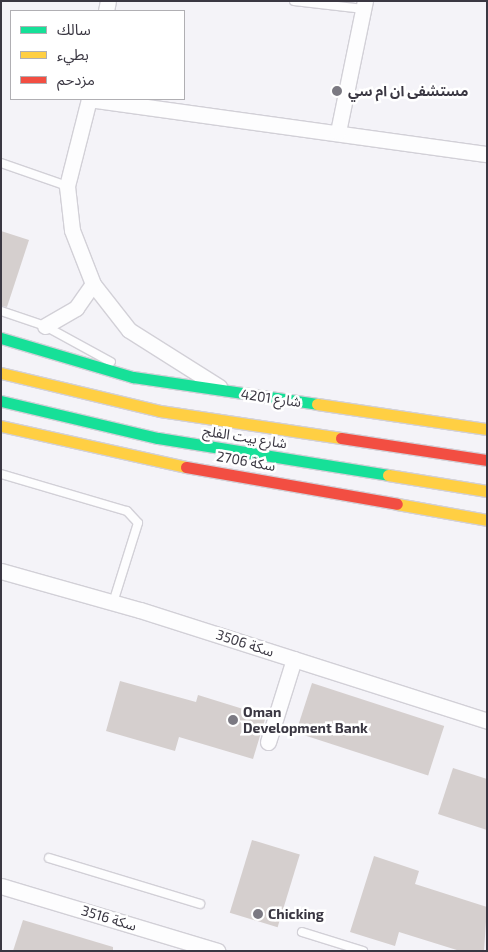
<!DOCTYPE html>
<html>
<head>
<meta charset="utf-8">
<style>
  body { margin:0 }
  #map { position:relative; width:488px; height:952px; overflow:hidden; background:#f4f3f8; font-family:"Exo 2","Noto Sans Arabic",sans-serif }
  div>[style] { position:absolute }
  [style*='--x'] { left:calc(var(--x)*1px); top:calc(var(--y)*1px); width:calc(var(--w)*1px); rotate:calc(var(--a)*1deg) }
  .building>* { inset:0; background:#d5cfce; transform-origin:0 0 }
  .roads { filter:drop-shadow(1px 0 #d2d0d7) drop-shadow(-1px 0 #d2d0d7) drop-shadow(0 1px #d2d0d7) drop-shadow(0 -1px #d2d0d7) }
  .lane>* { height:8px; margin:-4px; padding:0 4px; transform-origin:4px; border-radius:4px; background:#fdfdfe }
  .street>* { height:15px; margin:-7.5px; padding:0 7.5px; transform-origin:7.5px; border-radius:7.5px; background:#fdfdfe }
  .fast>* { height:11px; margin:-5.5px; padding:0 5.5px; transform-origin:5.5px; border-radius:5.5px; background:#16e098 }
  .slow>* { height:11px; margin:-5.5px; padding:0 5.5px; transform-origin:5.5px; border-radius:5.5px; background:#ffcf43 }
  .jam>* { height:11px; margin:-5.5px; padding:0 5.5px; transform-origin:5.5px; border-radius:5.5px; background:#f24e42 }
  .dots>* { width:14px; height:14px; translate:-50% -50%; box-sizing:border-box; border:2px solid #fff; border-radius:50% }
  span { translate:-50% -50%; white-space:nowrap; text-align:center; line-height:1.15; -webkit-text-stroke:5px #fff; paint-order:stroke }
  .poi-label { font-size:14px; color:#3a3742; font-weight:700 }
  .left { translate:0 -50%; text-align:left }
  .street-label { font-size:14px; color:#3a3742 }
  .frame { position:absolute; inset:0; border:2px solid #3a3742; pointer-events:none }
  .legend { position:absolute; left:10px; top:10px; width:175px; height:90px; box-sizing:border-box; background:#fff; border:1px solid #b0afb3; margin:0; padding:6px 9px; list-style:none; font-size:15px; color:#3a3742 }
  .legend li { display:flex; align-items:center; gap:10px; height:25px }
  .legend b { width:25px; border:1px solid #b0afb3 }
</style>
</head>
<body>
<div id="map">
  <div class="building">
    <i style="clip-path:polygon(1px 231px,29px 240px,7px 307px,1px 306px)"></i>
    <i style="clip-path:polygon(120px 681px,196px 702px,198px 695px,266px 716px,253px 759px,179px 737px,175px 751px,106px 731px)"></i>
    <i style="left:312px;top:683px;width:139px;height:52px;rotate:18deg"></i>
    <i style="clip-path:polygon(453px 768px,487px 779px,487px 830px,438px 814px)"></i>
    <i style="left:252px;top:840px;width:50px;height:76px;rotate:17deg"></i>
    <i style="clip-path:polygon(374px 856px,419px 871px,415px 884px,487px 907px,484px 951px,460px 951px,399px 932px,395px 946px,350px 932px)"></i>
    <i style="clip-path:polygon(23px 920px,113px 947px,113px 951px,13px 951px)"></i>
  </div>
  <div class="roads">
    <div class="lane">
      <i style="--x:294;--y:1;--w:70;--a:6.5"></i>
      <i style="--x:1;--y:163;--w:70;--a:19.2"></i>
      <i style="--x:1;--y:311;--w:46;--a:18.8"></i>
      <i style="--x:45;--y:326;--w:75;--a:28.6"></i>
      <i style="--x:1;--y:474;--w:131;--a:16.4"></i>
      <i style="--x:127;--y:511;--w:16;--a:47"></i>
      <i style="--x:138;--y:523;--w:84;--a:107.4"></i>
      <i style="--x:49;--y:858;--w:158;--a:16.9"></i>
      <i style="--x:302;--y:932;--w:64;--a:17.3"></i>
    </div>
    <div class="street">
      <i style="--x:106;--y:11;--w:10;--a:-79"></i>
      <i style="--x:89;--y:99;--w:402;--a:7.9"></i>
      <i style="--x:338;--y:132;--w:134;--a:-78.4"></i>
      <i style="--x:93;--y:284;--w:58;--a:52"></i>
      <i style="--x:129;--y:330;--w:107;--a:32.3"></i>
      <i style="--x:45;--y:326;--w:36;--a:-30"></i>
      <i style="--x:76;--y:308;--w:29;--a:-55"></i>
      <i style="--x:93;--y:284;--w:58;--a:-111.3"></i>
      <i style="--x:72;--y:230;--w:44;--a:-96.5"></i>
      <i style="--x:67;--y:186;--w:90;--a:-75.8"></i>
      <i style="--x:1;--y:571;--w:144;--a:15.7"></i>
      <i style="--x:140;--y:610;--w:364;--a:17.7"></i>
      <i style="--x:268;--y:742;--w:87;--a:-72.6"></i>
      <i style="--x:1;--y:886;--w:226;--a:16.7"></i>
    </div>
    <div class="fast">
      <i style="--x:1;--y:338;--w:138;--a:16.5"></i>
      <i style="--x:133;--y:377;--w:186;--a:8.3"></i>
      <i style="--x:1;--y:401;--w:161;--a:13.3"></i>
      <i style="--x:158;--y:438;--w:233;--a:9.1"></i>
    </div>
    <div class="slow">
      <i style="--x:1;--y:373;--w:163;--a:13.4"></i>
      <i style="--x:160;--y:411;--w:183;--a:8.5"></i>
      <i style="--x:317;--y:404;--w:172;--a:8.4"></i>
      <i style="--x:1;--y:426;--w:189;--a:12.5"></i>
      <i style="--x:388;--y:475;--w:100;--a:9.2"></i>
      <i style="--x:397;--y:504;--w:91;--a:10.1"></i>
    </div>
    <div class="jam">
      <i style="--x:341;--y:438;--w:148;--a:8.6"></i>
      <i style="--x:186;--y:467;--w:214;--a:9.9"></i>
    </div>
  </div>
  <div class="dots">
    <i style="left:337px;top:91px;background:#7b7982"></i>
    <i style="left:233px;top:720px;background:#7b7982"></i>
    <i style="left:258px;top:914px;background:#7b7982"></i>
  </div>
  <div class="poi-label">
    <span class="left" style="left:348px;top:91px">مستشفى ان ام سي</span>
    <span class="left" style="left:243px;top:720px">Oman<br>Development Bank</span>
    <span class="left" style="left:268px;top:914px">Chicking</span>
  </div>
  <div class="street-label">
    <span style="left:271px;top:398px;rotate:8deg">شارع 4201</span>
    <span style="left:245px;top:437px;rotate:9deg">شارع بيت الفلج</span>
    <span style="left:246px;top:461px;rotate:10deg">سكة 2706</span>
    <span style="left:245px;top:643px;rotate:18deg">سكة 3506</span>
    <span style="left:109px;top:918px;rotate:17deg">سكة 3516</span>
  </div>
  <div class="frame"></div>
  <ul class="legend">
  <li><b style="height:6px;background:#16e098"></b>سالك</li>
  <li><b style="height:6px;background:#ffcf43"></b>بطيء</li>
  <li><b style="height:6px;background:#f24e42"></b>مزدحم</li>
  </ul>
</div>
</body>
</html>
